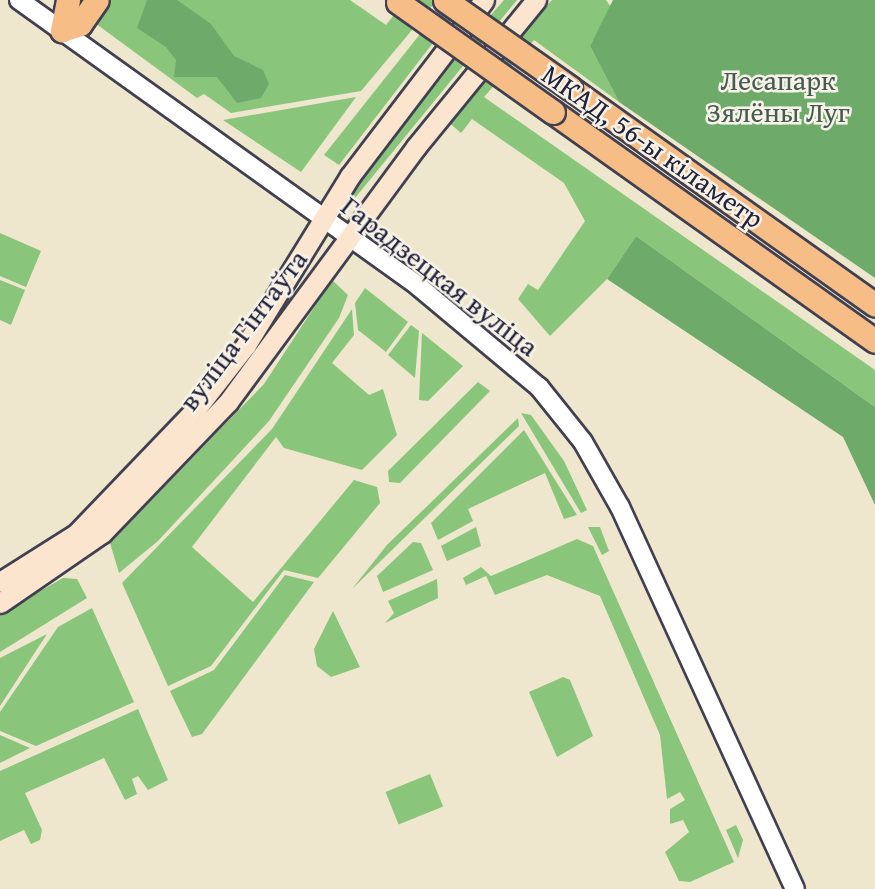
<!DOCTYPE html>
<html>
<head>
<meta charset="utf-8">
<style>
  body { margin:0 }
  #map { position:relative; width:875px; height:889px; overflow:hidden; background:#efe7cd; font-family:"Gentium Book Plus",serif }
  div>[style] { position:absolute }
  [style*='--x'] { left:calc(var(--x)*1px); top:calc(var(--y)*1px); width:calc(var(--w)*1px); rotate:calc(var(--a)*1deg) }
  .green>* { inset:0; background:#89c57a; transform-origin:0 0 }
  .forest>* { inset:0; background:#6eaa6a }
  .roads { filter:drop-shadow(2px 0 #414051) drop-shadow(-2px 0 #414051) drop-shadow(0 2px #414051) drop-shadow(0 -2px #414051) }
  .tertiary>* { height:18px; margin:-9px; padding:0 9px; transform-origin:9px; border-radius:9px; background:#fff }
  .secondary>* { height:19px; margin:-9.5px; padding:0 9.5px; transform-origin:9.5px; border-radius:9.5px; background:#fbe5cf }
  .trunk>* { height:23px; margin:-11.5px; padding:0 11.5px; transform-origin:11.5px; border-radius:11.5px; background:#f6be86 }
  .bridges { filter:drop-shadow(2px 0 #414051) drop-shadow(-2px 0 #414051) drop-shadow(0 2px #414051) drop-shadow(0 -2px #414051) }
  .trunk-bridge>* { height:23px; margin:-11.5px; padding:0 11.5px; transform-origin:11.5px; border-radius:11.5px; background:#f6be86 }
  span { translate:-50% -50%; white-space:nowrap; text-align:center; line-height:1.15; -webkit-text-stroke:5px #f7f3e8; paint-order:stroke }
  .park-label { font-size:28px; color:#465b51 }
  .street-label { font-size:28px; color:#22223b }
</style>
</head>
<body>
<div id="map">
  <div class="green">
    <i style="clip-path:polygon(106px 0,350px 0,386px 25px,406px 0,437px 0,361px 91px,231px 113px,204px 94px,197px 98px,95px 23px)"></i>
    <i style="clip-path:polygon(447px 0,466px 0,339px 165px,324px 155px)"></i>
    <i style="clip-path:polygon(504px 0,517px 0,355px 198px,353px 191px,438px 75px)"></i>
    <i style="clip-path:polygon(552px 0,606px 0,611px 7px,590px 46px,619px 102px,534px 40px,484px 97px,875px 370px,875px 407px,636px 236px,607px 279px,550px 336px,518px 299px,528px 284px,538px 290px,585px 221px,564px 183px,472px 119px,461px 133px,446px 120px)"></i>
    <i style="clip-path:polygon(356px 97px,301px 172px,223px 120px)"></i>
    <i style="clip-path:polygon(0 233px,41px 251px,26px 287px,0 276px)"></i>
    <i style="clip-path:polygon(0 280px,25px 290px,11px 325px,0 320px)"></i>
    <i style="clip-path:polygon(332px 280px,348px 295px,339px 318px,269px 421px,158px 541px,119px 573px,110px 543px,264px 384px)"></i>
    <i style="clip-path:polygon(365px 288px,408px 322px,386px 352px,358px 330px,355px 303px)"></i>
    <i style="clip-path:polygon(352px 309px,354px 335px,332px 363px,369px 395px,383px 389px,397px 435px,362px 470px,284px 448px,276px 437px,192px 547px,253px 602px,354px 480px,377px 487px,380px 503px,318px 578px,284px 570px,211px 666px,168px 686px,122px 583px,272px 429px)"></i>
    <i style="clip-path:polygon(411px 325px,419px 331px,415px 378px,388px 355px)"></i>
    <i style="clip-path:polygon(422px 333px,463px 366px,428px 401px,419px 400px)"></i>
    <i style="clip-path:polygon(478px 382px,490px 391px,400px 483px,389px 482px,388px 471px)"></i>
    <i style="clip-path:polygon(521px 413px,531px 415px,564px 461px,587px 510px,581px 513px)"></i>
    <i style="clip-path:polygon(518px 418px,519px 426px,352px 589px,387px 545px)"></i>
    <i style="clip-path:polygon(524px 430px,577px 515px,564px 519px,545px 473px,468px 509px,473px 521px,438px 540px,431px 523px)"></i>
    <i style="clip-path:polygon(476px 527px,481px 546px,447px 561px,441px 546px)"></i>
    <i style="clip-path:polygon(588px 527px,600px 527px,609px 551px,602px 555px)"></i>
    <i style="clip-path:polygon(577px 539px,593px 546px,734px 862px,690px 882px,679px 881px,665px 852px,689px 832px,683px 820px,670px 824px,670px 809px,685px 800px,680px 792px,667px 799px,660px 735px,600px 596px,547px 575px,495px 595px,486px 576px,466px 585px,463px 578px,481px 567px,491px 576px)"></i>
    <i style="clip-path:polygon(413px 542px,421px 543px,433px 570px,383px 592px,377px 576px)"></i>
    <i style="clip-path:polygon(285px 575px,314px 582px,202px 734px,192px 737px,170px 691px,214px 670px)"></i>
    <i style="clip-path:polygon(63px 578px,77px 579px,87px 598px,0 652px,0 614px)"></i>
    <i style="clip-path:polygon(437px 579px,438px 598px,385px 623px,394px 613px,388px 601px)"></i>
    <i style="clip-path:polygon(92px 608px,134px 702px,36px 746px,0 731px,0 712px,58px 627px)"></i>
    <i style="clip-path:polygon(333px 611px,360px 667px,331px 677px,317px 666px,314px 649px)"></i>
    <i style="clip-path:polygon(47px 634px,0 706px,0 658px)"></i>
    <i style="clip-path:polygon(563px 677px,570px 680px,593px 736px,557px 757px,529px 692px)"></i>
    <i style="clip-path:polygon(138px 709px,168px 780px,148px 790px,138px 776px,132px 779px,137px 794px,125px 800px,104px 758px,25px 793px,42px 830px,40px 840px,31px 844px,24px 830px,0 841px,0 771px)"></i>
    <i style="clip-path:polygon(0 735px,30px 748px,0 763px)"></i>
    <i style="left:430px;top:774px;width:35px;height:48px;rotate:68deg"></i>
    <i style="clip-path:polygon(736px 825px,743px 840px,738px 858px,726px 830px)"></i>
  </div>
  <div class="forest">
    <i style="clip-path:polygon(147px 0,177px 0,211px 24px,234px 56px,263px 70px,269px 84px,261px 98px,237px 103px,217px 77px,174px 77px,176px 60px,166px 47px,137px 28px)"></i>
    <i style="clip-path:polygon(613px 0,875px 0,875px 278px,619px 102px,590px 46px)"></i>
    <i style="clip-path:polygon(636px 236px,875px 407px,875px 505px,843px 437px,607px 279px)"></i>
  </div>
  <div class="roads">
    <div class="tertiary">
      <i style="--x:19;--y:0;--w:491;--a:35.6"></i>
      <i style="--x:418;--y:286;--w:158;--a:39.9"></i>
      <i style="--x:539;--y:387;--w:70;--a:51.3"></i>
      <i style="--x:583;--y:442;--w:75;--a:60.4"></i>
      <i style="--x:620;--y:507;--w:420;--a:65.4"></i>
    </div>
    <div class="secondary">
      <i style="--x:0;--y:582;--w:90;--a:-32.3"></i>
      <i style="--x:76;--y:534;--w:173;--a:-46.2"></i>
      <i style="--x:196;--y:409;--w:81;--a:-52"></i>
      <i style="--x:246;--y:345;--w:198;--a:-58.4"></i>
      <i style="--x:350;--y:176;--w:221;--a:-52.7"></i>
      <i style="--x:0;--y:603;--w:124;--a:-34.5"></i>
      <i style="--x:102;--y:533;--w:182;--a:-46.1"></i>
      <i style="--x:228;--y:402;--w:317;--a:-53.6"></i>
      <i style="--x:416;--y:147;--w:190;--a:-50.8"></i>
    </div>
    <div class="trunk">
      <i style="--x:68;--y:0;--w:31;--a:101"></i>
      <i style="--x:62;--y:30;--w:19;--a:-18"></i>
      <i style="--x:80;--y:24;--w:29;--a:-55"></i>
      <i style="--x:570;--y:88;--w:374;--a:35.4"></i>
      <i style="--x:553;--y:112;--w:395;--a:35.4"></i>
    </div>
  </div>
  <div class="bridges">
    <div class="trunk-bridge">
      <i style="--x:445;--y:0;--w:153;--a:35.1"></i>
      <i style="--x:398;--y:2;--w:190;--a:35.4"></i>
    </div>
  </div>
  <div class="park-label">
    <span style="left:778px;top:96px">Лесапарк<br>Зялёны Луг</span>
  </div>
  <div class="street-label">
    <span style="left:653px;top:146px;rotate:35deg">МКАД, 56-ы кіламетр</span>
    <span style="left:440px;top:276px;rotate:38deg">Гарадзецкая вуліца</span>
    <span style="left:243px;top:330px;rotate:-53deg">вуліца Гінтаўта</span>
  </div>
</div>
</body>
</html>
